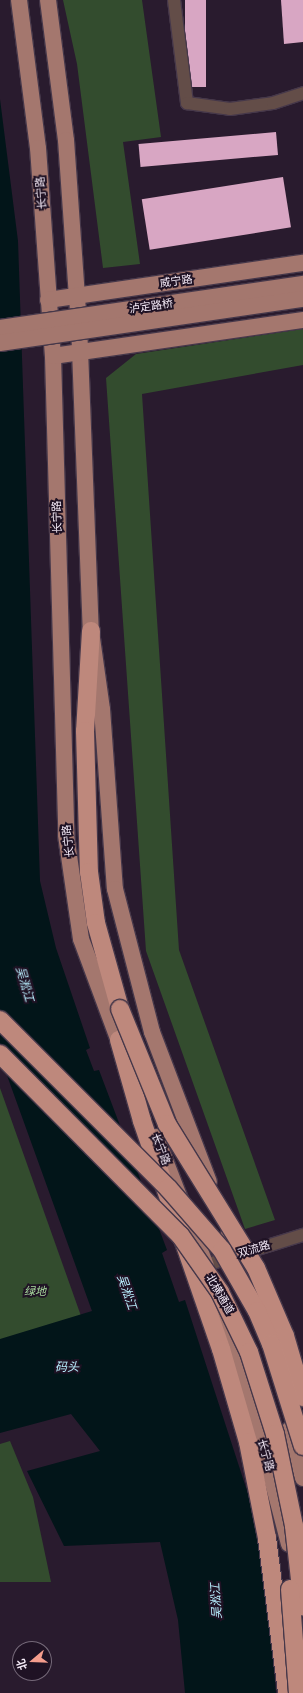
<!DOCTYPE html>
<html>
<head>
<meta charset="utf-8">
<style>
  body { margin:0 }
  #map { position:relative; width:303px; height:1693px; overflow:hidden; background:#291b2e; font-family:"Noto Serif","Noto Sans SC",serif }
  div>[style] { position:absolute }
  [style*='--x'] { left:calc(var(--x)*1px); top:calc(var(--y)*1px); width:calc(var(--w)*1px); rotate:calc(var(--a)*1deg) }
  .green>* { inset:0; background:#334c2e }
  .water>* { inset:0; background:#021519 }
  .building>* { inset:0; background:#d8a6c3; transform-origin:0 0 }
  .roads { filter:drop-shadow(1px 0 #46384a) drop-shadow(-1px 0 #46384a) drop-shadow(0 1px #46384a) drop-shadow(0 -1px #46384a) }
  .minor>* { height:12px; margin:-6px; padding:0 6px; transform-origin:6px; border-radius:6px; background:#634d48 }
  .major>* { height:16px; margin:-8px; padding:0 8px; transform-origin:8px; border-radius:8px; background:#a4776e }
  .highway>* { height:18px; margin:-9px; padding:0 9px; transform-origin:9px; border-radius:9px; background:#be887c }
  .bridges { filter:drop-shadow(1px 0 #46384a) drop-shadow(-1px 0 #46384a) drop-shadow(0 1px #46384a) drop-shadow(0 -1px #46384a) }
  .major-bridge>* { height:16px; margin:-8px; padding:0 8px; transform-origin:8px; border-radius:8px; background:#a4776e }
  .highway-bridge>* { height:18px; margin:-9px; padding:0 9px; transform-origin:9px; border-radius:9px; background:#be887c }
  span { translate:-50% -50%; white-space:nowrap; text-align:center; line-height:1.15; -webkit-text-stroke:4px #1f1224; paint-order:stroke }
  .street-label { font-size:11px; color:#f5ebf8 }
  .park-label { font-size:11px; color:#acdea1; font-style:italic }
  .water-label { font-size:12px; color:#b8effe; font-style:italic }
  .north { position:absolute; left:12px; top:1641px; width:40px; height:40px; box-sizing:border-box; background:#1f1224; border:1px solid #756979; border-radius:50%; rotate:251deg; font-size:11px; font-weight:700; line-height:16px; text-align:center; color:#f5ebf8 }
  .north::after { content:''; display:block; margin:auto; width:14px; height:18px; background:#f59d8d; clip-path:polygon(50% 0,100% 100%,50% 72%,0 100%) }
</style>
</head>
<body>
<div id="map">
  <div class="green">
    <i style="clip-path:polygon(63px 0,142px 0,161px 137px,123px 142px,140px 264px,103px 268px,77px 64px)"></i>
    <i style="clip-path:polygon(303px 329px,303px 365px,142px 394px,179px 950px,275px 1220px,245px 1229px,146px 951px,106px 378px,136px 354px)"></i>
    <i style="clip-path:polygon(0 1088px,81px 1316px,0 1340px)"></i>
    <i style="clip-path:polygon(10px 1441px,33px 1497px,51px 1582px,0 1582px,0 1444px)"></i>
  </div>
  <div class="water">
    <i style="clip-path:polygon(0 99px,18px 241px,40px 881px,56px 948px,90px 1048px,86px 1050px,94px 1071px,99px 1070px,167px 1250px,162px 1253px,179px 1302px,185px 1300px,262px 1537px,276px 1693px,185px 1693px,178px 1620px,160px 1542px,64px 1546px,27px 1471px,100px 1451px,71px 1414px,0 1433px,0 1339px,92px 1311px,0 1056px)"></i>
  </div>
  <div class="building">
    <i style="left:185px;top:0;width:21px;height:87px"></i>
    <i style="clip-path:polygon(281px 0,303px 0,303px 42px,284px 44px)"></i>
    <i style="left:276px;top:132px;width:23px;height:138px;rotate:85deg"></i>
    <i style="left:283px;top:177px;width:51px;height:143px;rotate:81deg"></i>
  </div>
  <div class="roads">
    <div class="minor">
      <i style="--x:174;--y:0;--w:104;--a:82.8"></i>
      <i style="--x:187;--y:103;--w:43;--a:7.9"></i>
      <i style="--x:230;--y:109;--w:43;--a:-7.9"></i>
      <i style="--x:273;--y:103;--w:32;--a:-18"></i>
      <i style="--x:206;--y:1265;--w:102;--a:-17.2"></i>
    </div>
    <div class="major">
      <i style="--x:19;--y:0;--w:149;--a:82.7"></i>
      <i style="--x:38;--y:148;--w:209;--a:85.9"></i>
      <i style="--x:53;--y:356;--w:479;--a:88.4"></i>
      <i style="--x:66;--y:835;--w:105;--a:81.8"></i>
      <i style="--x:81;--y:939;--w:121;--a:69.6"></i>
      <i style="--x:48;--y:0;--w:141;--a:82.7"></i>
      <i style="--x:66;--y:140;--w:184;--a:86"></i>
      <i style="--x:79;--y:324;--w:307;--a:87.8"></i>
      <i style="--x:91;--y:631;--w:79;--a:82"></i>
      <i style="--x:102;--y:709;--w:180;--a:85.9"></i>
      <i style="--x:115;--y:889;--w:148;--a:75.5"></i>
      <i style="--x:152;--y:1032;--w:160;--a:69.2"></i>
      <i style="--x:48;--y:300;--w:258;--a:-8.3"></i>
      <i style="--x:53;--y:356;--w:253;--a:-8.2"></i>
      <i style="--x:156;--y:1137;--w:138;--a:68.8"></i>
      <i style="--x:229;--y:1234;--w:51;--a:71.6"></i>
      <i style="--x:217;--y:1300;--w:159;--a:72.5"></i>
      <i style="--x:265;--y:1452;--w:95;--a:75.4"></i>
      <i style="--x:289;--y:1430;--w:50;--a:73.7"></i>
    </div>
    <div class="highway">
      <i style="--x:91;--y:631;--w:100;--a:93.4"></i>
      <i style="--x:85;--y:731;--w:141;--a:88.4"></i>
      <i style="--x:89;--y:872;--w:51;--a:82.2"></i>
      <i style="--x:96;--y:923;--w:89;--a:74.4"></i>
      <i style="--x:119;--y:1040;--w:84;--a:74.1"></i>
      <i style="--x:142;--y:1121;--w:241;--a:70.9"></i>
      <i style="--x:221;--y:1349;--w:97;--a:73.8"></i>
      <i style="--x:248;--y:1442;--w:98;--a:78.8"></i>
      <i style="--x:267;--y:1538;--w:156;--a:82.6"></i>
    </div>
  </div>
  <div class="bridges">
    <div class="major-bridge">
      <i style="--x:0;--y:328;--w:306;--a:-8.3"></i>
      <i style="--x:0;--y:343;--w:306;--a:-8.3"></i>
    </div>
    <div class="highway-bridge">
      <i style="--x:120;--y:1009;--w:124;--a:67.8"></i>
      <i style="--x:167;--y:1124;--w:169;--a:58.3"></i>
      <i style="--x:256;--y:1268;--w:74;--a:66.9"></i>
      <i style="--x:285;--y:1336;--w:64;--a:73.6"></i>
      <i style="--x:0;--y:1020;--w:238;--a:45"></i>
      <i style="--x:168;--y:1188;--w:82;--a:48.9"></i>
      <i style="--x:222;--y:1250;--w:70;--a:60.2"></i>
      <i style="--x:257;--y:1311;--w:36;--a:67"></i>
      <i style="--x:271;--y:1344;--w:107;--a:72.6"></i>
      <i style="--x:0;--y:1054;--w:255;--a:45.2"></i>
      <i style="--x:180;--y:1235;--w:70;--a:54.9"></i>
      <i style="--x:220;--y:1292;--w:67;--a:64.2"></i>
      <i style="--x:249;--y:1352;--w:86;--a:72.4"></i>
      <i style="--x:275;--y:1434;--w:94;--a:78.3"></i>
      <i style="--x:294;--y:1526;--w:81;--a:83.6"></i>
      <i style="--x:290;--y:1589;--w:104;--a:85.6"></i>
    </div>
  </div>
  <div class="street-label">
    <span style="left:41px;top:193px;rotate:-94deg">长宁路</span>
    <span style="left:176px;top:281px;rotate:-8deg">威宁路</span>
    <span style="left:151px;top:306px;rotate:-8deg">泸定路桥</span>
    <span style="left:57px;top:517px;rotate:-92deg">长宁路</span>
    <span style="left:68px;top:841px;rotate:-96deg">长宁路</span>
    <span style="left:161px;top:1149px;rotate:69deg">长宁路</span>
    <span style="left:254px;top:1249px;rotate:-17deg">双流路</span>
    <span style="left:220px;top:1294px;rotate:60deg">北横通道</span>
    <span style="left:266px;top:1455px;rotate:74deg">长宁路</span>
  </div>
  <div class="park-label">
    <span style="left:35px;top:1291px">绿地</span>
  </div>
  <div class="water-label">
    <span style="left:25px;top:984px;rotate:74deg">吴淞江</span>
    <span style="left:127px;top:1292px;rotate:71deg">吴淞江</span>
    <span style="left:67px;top:1367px">码头</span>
    <span style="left:216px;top:1601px;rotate:-94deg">吴淞江</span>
  </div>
  <div class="north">北</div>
</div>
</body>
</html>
